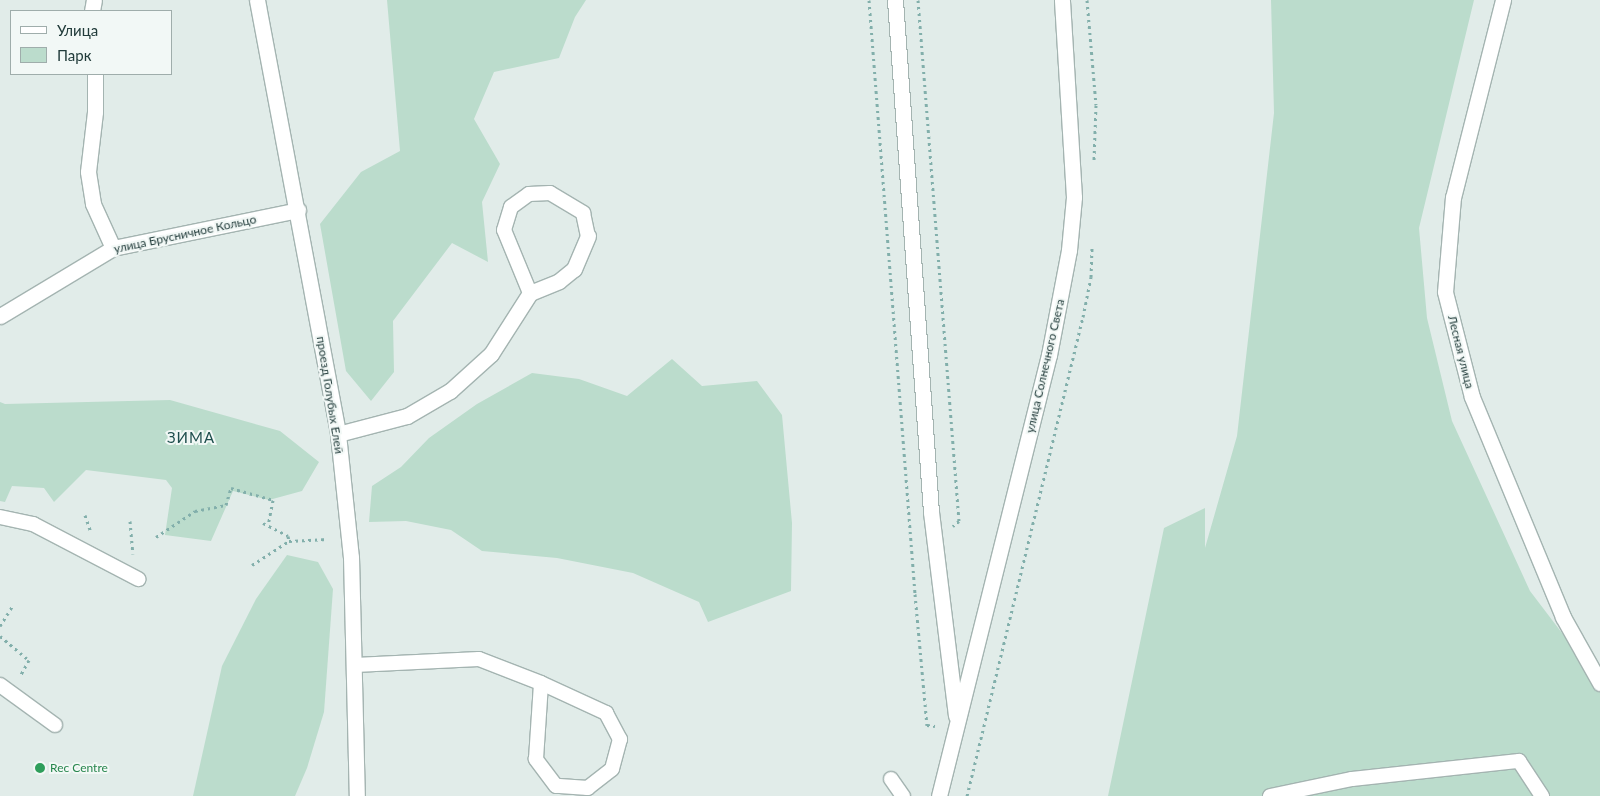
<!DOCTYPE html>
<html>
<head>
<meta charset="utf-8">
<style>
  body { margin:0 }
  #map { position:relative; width:1600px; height:796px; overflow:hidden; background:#e1ece9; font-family:Lato,sans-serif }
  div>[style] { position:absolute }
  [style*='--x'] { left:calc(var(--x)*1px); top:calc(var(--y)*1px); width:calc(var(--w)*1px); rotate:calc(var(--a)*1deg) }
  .green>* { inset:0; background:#bbdccc }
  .path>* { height:3px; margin-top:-1.5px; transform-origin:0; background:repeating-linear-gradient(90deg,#82afab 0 2.5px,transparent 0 6.5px) }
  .roads { filter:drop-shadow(1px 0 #a4b4b1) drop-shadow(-1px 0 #a4b4b1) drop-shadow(0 1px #a4b4b1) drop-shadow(0 -1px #a4b4b1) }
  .service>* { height:14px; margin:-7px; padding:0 7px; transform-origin:7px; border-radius:7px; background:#fff }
  .minor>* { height:15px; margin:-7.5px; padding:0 7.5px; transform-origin:7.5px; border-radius:7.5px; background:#fff }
  .dots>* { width:14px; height:14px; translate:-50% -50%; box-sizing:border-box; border:2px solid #f2f8f6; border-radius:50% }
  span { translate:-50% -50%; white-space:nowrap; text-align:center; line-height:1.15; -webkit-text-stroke:4px #f2f8f6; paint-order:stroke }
  .street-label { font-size:12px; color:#223c3b }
  .leisure-label { font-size:12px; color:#27864d }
  .left { translate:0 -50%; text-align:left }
  .quarter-label { font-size:15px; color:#1e4e4d; letter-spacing:1px }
  .legend { position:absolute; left:10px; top:10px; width:162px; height:65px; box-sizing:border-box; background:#f2f8f6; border:1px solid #9fadab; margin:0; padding:6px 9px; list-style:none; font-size:15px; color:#223c3b }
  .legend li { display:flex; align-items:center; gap:10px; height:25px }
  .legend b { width:25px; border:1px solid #9fadab }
</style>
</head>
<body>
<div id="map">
  <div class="green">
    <i style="clip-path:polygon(387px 0,586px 0,575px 17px,559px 58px,494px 72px,474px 119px,500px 164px,482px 202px,488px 262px,452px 243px,393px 321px,394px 372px,371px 401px,346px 371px,320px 224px,361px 172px,400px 151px)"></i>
    <i style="clip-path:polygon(1271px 0,1474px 0,1419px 228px,1427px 318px,1452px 421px,1530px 591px,1600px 683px,1600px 796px,1108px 796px,1164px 528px,1205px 508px,1205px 548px,1237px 436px,1274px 113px)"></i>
    <i style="clip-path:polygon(672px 359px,702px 386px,757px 381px,782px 415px,792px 523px,791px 591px,708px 622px,699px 602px,633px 573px,557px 558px,482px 551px,451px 530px,406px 521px,369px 522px,372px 486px,401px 467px,429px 438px,477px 404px,532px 373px,579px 379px,627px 396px)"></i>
    <i style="clip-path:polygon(170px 400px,280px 431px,319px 462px,302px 491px,269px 500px,233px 491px,211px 541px,165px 535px,172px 488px,166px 480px,86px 470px,54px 502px,44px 488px,12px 486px,5px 502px,0 501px,0 402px,5px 404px)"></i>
    <i style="clip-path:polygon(287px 555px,318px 562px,333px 589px,324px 712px,307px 768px,295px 796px,193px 796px,222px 666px,256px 599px)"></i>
  </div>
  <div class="path">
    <i style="--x:869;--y:0;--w:596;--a:85.57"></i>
    <i style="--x:915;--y:594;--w:132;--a:84.8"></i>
    <i style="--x:927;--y:725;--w:8;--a:7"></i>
    <i style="--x:918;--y:0;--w:523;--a:85.5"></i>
    <i style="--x:959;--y:521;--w:8;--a:140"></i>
    <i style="--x:1087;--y:0;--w:105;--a:85.1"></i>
    <i style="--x:1096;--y:105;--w:55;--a:92.1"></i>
    <i style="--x:85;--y:515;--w:18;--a:71"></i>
    <i style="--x:130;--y:521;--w:33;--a:85"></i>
    <i style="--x:263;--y:523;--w:28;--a:27"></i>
    <i style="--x:288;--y:536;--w:5;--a:79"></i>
    <i style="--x:289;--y:541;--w:39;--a:-3"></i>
    <i style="--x:156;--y:537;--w:47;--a:-33.7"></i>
    <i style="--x:195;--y:511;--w:32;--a:-11"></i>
    <i style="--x:226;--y:505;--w:18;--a:-74"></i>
    <i style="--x:231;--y:488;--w:44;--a:15.9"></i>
    <i style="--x:273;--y:500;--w:25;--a:101"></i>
    <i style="--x:252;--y:565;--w:44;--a:-33"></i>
    <i style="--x:0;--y:626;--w:25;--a:-58"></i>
    <i style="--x:0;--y:636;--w:38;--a:40"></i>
    <i style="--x:29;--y:660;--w:18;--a:119"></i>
    <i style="--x:967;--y:796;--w:493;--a:-76.4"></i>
    <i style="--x:1083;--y:317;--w:41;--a:-78.7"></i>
    <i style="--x:1091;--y:277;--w:31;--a:-88"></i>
  </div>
  <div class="roads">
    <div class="service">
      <i style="--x:530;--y:293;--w:68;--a:-112.4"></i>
      <i style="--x:504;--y:230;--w:24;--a:-73"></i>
      <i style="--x:511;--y:207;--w:22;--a:-36"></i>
      <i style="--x:529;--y:194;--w:21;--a:-3"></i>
      <i style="--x:550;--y:193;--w:39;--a:31"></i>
      <i style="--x:583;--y:213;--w:24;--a:78"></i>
      <i style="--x:0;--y:517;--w:34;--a:12"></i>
      <i style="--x:33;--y:524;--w:119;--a:27.6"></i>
      <i style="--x:355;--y:665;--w:124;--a:-2.8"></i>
      <i style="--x:479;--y:659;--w:66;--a:21.2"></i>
      <i style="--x:541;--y:683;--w:72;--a:24.8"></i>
      <i style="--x:606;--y:713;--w:30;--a:62"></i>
      <i style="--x:620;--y:739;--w:31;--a:105"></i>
      <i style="--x:612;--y:769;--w:31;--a:142"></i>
      <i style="--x:588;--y:788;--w:32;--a:-176"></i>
      <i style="--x:556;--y:786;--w:34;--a:-127"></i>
      <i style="--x:536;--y:759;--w:76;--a:-86.2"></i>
      <i style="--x:0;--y:685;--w:68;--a:36"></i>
      <i style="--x:891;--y:779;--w:21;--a:55"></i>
      <i style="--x:1270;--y:796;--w:84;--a:-11.7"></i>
      <i style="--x:1352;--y:779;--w:168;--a:-6.2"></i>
      <i style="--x:1519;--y:761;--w:42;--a:56.7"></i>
    </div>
    <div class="minor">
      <i style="--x:257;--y:0;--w:441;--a:79.4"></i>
      <i style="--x:338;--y:434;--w:124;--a:84"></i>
      <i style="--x:351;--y:557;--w:239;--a:88.6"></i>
      <i style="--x:895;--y:0;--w:513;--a:85.98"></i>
      <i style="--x:931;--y:512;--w:205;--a:83"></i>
      <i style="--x:1503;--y:0;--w:203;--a:104.2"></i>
      <i style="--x:1453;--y:197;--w:95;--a:94.8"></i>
      <i style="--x:1445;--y:292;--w:108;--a:75.6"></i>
      <i style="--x:1472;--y:397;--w:238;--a:67.5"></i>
      <i style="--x:1563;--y:617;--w:76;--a:60.7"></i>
      <i style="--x:92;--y:11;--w:11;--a:-80"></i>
      <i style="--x:95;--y:74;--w:38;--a:90"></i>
      <i style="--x:95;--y:112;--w:60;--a:96.7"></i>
      <i style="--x:88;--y:172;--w:32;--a:81"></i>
      <i style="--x:93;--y:204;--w:48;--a:65.6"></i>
      <i style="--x:0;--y:316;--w:132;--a:-31"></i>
      <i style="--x:113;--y:248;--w:189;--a:-11.6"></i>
      <i style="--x:338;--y:434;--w:71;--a:-14.6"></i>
      <i style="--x:407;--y:416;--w:50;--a:-30.2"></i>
      <i style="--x:450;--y:391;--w:55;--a:-42.1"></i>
      <i style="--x:491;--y:354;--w:72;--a:-57.4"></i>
      <i style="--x:530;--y:293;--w:31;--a:-22"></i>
      <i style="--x:559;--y:281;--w:19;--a:-39"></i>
      <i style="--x:574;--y:269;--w:36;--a:-67"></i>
      <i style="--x:939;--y:796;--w:455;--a:-76"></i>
      <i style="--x:1049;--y:355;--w:107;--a:-79.2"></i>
      <i style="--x:1069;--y:250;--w:53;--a:-84.6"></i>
      <i style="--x:1074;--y:197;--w:197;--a:-93.5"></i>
    </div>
  </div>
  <div class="dots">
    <i style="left:40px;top:768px;background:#2e9e5b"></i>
  </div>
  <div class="street-label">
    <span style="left:185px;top:234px;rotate:-12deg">улица Брусничное Кольцо</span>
    <span style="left:1461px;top:352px;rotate:76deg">Лесная улица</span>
    <span style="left:1045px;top:366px;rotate:-77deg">улица Солнечного Света</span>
    <span style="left:330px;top:395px;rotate:81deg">проезд Голубых Елей</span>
  </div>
  <div class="leisure-label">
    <span class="left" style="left:50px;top:768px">Rec Centre</span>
  </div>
  <div class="quarter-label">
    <span style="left:191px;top:438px">ЗИМА</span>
  </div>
  <ul class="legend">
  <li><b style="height:6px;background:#fff"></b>Улица</li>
  <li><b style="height:14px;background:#bbdccc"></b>Парк</li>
  </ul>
</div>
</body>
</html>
